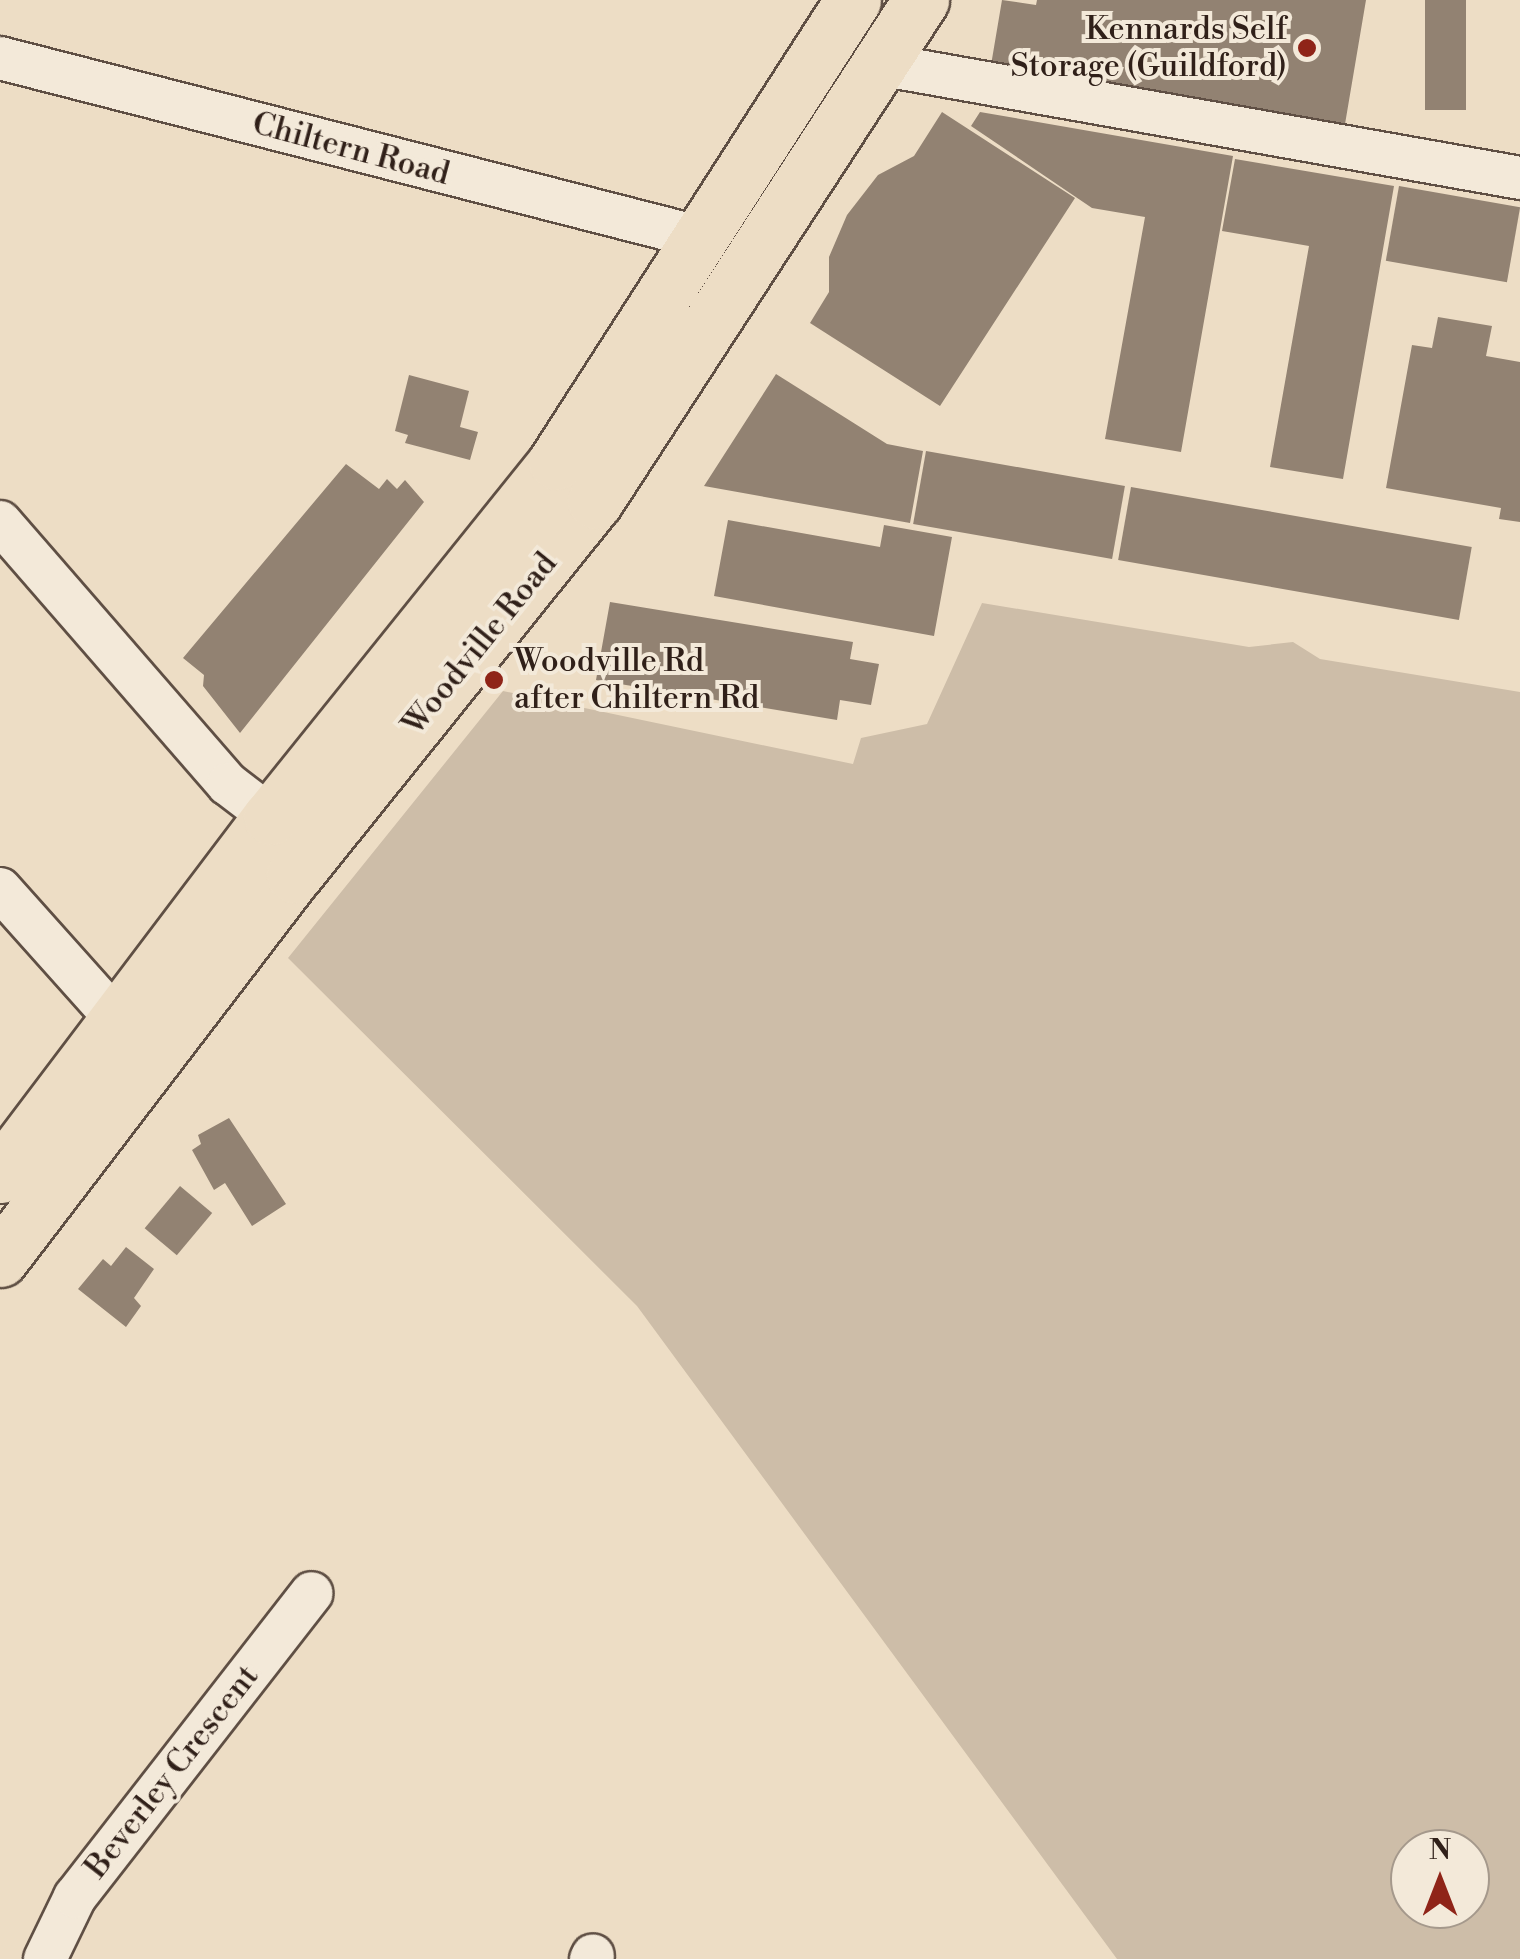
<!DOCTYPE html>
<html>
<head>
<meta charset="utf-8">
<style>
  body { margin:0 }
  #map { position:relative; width:1520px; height:1959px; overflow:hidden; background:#edddc5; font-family:"Libre Bodoni",serif }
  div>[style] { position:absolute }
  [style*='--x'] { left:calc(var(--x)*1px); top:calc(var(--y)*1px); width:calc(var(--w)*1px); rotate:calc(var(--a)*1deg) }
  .green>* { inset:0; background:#cdbda8 }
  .building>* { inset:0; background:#928272; transform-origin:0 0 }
  .roads { filter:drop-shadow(2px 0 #5f4f44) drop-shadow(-2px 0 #5f4f44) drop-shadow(0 2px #5f4f44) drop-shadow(0 -2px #5f4f44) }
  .minor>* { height:42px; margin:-21px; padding:0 21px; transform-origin:21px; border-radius:21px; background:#f3e9d9 }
  .major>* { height:55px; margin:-27.5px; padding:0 27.5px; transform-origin:27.5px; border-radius:27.5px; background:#edddc5 }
  .dots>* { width:28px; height:28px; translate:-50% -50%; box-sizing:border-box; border:5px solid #f3e9d9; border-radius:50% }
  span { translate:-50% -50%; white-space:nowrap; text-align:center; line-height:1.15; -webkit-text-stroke:8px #f3e9d9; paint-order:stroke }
  .poi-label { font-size:32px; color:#302019 }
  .right { translate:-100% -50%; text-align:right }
  .left { translate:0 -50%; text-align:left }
  .street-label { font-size:32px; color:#302019 }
  .north { position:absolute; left:1390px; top:1829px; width:100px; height:100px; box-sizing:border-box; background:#f3e9d9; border:2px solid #a5998c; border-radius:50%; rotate:0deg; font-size:28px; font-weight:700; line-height:40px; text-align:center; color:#302019 }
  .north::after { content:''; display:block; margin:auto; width:35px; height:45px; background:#8f2418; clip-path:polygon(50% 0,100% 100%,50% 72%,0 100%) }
</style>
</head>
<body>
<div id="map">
  <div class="green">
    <i style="clip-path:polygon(evenodd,982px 603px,1249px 647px,1293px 642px,1320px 659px,1520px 692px,1520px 1959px,1117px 1959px,637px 1306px,288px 958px,503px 691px,853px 764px,861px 738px,927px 724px,982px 603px,1410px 1849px,1470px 1849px,1470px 1909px,1410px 1909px,1410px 1849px)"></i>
  </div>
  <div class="building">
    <i style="clip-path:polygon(1002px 0,1036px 5px,1037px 0,1366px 0,1344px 130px,990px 71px)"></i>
    <i style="left:1425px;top:0;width:41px;height:110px"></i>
    <i style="clip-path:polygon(942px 112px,1075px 198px,940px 406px,810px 323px,829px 292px,829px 257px,847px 215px,878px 175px,914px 156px)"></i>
    <i style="clip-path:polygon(980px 112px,1233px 156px,1181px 452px,1105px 439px,1145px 217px,1092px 208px,971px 126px)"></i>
    <i style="clip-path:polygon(1235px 159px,1394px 186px,1343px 479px,1270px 467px,1309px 246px,1222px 231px)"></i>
    <i style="left:1399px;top:186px;width:123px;height:76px;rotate:10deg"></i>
    <i style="clip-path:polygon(1438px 317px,1492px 326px,1486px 356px,1520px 362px,1520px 522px,1499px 519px,1501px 508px,1386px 488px,1412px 345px,1432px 348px)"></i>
    <i style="clip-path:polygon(776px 374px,887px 444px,923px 451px,910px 523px,704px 486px)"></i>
    <i style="clip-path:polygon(409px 375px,469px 391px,460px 427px,478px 432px,470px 460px,405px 443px,408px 435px,395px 431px)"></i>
    <i style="left:926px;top:451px;width:202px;height:74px;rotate:10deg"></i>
    <i style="clip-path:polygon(346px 464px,379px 489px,387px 479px,397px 489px,405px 480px,424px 502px,240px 733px,203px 686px,204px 675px,183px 658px)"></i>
    <i style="left:1131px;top:487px;width:346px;height:74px;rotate:10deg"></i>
    <i style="clip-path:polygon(728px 520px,880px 547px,884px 525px,952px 537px,934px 636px,714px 596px)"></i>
    <i style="clip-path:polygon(610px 602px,853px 642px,850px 659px,879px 664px,871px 705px,840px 700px,837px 720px,596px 680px)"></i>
    <i style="clip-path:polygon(229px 1118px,286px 1204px,252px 1226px,225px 1183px,214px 1190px,192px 1150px,201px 1144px,198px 1135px)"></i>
    <i style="left:180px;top:1186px;width:42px;height:55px;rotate:40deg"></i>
    <i style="clip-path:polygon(126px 1247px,154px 1269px,134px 1298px,141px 1306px,126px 1327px,78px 1289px,103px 1259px,111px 1266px)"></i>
  </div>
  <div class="roads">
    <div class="minor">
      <i style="--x:0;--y:58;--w:725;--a:14.38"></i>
      <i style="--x:879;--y:64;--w:651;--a:10.08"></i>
      <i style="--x:0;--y:522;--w:347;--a:49"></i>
      <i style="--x:228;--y:784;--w:54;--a:37.5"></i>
      <i style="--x:0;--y:889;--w:176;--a:48.2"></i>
      <i style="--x:45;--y:1959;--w:69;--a:-64.2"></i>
      <i style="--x:75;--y:1897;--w:385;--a:-52.1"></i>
      <i style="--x:591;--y:1959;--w:4;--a:-63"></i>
    </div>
    <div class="major">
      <i style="--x:0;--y:1175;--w:449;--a:-52.9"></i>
      <i style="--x:271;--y:817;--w:455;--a:-51.2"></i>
      <i style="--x:556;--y:462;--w:549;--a:-57.26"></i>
      <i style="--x:0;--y:1259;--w:484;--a:-52.6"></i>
      <i style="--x:294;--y:875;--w:480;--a:-51.2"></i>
      <i style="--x:595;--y:501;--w:598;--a:-56.95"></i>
    </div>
  </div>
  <div class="dots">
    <i style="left:1307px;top:48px;background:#8f2418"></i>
    <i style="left:494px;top:680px;background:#8f2418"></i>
  </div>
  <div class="poi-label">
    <span class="right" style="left:1287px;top:48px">Kennards Self<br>Storage (Guildford)</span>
    <span class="left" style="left:514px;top:680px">Woodville Rd<br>after Chiltern Rd</span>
  </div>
  <div class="street-label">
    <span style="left:351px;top:149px;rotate:15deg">Chiltern Road</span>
    <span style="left:480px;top:644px;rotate:-51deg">Woodville Road</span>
    <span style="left:172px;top:1772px;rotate:-52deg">Beverley Crescent</span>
  </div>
  <div class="north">N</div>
</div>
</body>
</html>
